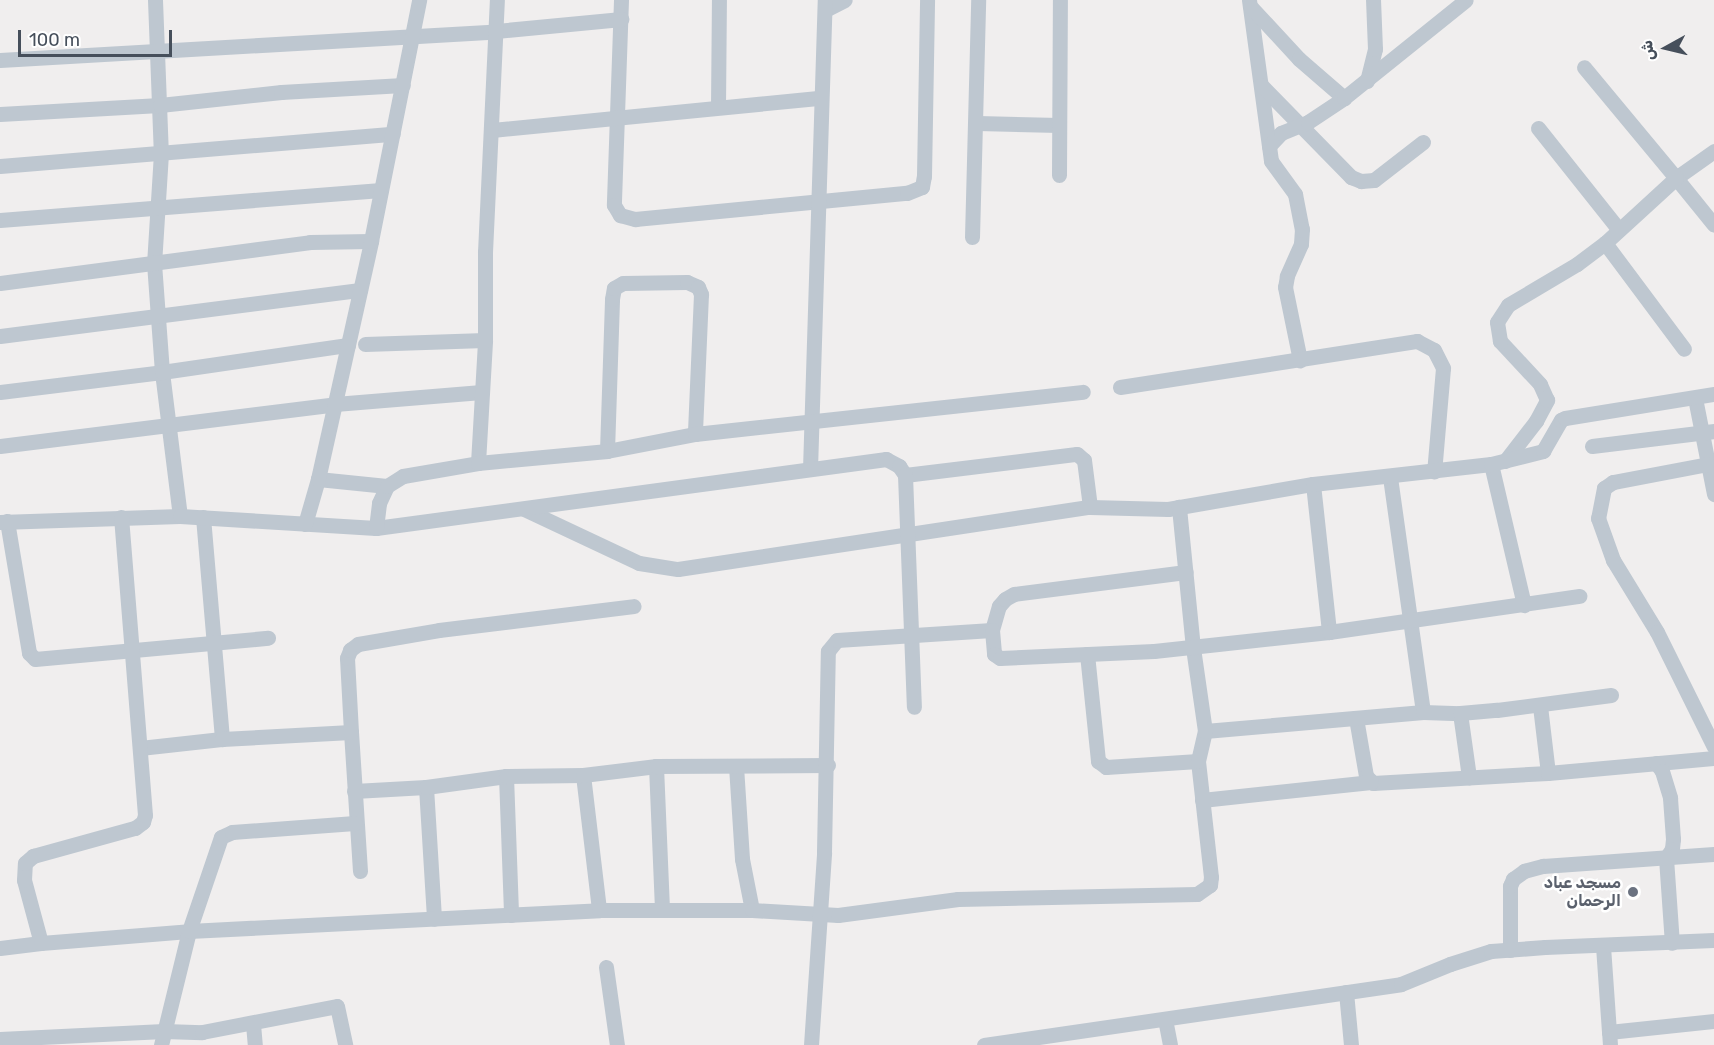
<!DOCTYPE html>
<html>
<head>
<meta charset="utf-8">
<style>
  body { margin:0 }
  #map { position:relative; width:1714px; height:1045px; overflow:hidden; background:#f0eeee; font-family:Rubik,Vazirmatn,sans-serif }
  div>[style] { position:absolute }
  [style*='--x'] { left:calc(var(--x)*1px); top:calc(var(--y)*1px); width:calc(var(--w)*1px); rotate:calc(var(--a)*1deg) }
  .minor>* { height:15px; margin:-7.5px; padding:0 7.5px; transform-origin:7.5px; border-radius:7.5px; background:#bec7d0 }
  .dots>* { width:16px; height:16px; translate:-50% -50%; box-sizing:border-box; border:3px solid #fff; border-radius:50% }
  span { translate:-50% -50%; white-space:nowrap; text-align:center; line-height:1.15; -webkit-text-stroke:5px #fff; paint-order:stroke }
  .worship-label { font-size:16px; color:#5b616d; font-weight:700 }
  .right { translate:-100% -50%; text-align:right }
  .north { position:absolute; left:1636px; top:18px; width:60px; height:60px; -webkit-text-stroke:4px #fff; paint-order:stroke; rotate:262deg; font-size:16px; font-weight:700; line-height:24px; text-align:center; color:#464f5b }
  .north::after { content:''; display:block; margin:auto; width:21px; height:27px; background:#464f5b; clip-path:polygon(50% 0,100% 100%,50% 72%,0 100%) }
  .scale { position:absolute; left:18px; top:30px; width:154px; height:27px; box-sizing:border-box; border:3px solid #464f5b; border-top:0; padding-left:8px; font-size:18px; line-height:21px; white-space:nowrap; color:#464f5b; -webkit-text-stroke:4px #fff; paint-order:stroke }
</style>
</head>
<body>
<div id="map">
  <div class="minor">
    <i style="--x:155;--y:0;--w:153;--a:87.8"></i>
    <i style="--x:161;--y:153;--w:110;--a:93.6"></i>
    <i style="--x:154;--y:263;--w:109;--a:85.8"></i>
    <i style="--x:162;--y:372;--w:145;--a:82.9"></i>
    <i style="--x:621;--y:0;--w:205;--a:92"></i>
    <i style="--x:614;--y:205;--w:12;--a:59"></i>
    <i style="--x:620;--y:215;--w:16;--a:15"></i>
    <i style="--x:635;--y:219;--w:273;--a:-5.5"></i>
    <i style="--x:907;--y:193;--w:16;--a:-22"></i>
    <i style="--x:922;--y:187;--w:11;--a:-80"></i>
    <i style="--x:924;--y:176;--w:176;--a:-89"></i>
    <i style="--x:1249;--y:0;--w:162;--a:82.2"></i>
    <i style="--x:1271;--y:161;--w:41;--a:54"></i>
    <i style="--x:1295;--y:194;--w:36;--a:79"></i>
    <i style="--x:1302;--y:229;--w:15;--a:94"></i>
    <i style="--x:1301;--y:244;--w:35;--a:114"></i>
    <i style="--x:1287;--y:276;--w:11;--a:100"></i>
    <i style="--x:1285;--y:287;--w:75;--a:78.4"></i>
    <i style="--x:1250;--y:6;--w:72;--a:47.2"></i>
    <i style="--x:1299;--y:59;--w:60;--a:40.9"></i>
    <i style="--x:825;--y:10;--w:22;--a:-27"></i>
    <i style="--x:0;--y:60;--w:497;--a:-3.3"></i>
    <i style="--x:496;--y:31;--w:126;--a:-5.5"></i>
    <i style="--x:1367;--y:81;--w:33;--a:-76"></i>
    <i style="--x:1375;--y:49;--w:49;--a:-92.3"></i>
    <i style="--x:1261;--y:85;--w:129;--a:45.6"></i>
    <i style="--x:1351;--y:177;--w:11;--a:22"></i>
    <i style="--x:1361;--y:181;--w:13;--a:-4"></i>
    <i style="--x:1374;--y:180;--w:62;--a:-37.8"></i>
    <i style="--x:718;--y:107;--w:107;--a:-89.5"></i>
    <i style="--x:0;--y:114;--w:160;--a:-3.2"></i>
    <i style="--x:160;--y:105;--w:122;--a:-6.1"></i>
    <i style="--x:281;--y:92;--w:122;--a:-3.3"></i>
    <i style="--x:977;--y:123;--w:82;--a:1.4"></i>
    <i style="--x:1538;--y:128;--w:130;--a:51.5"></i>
    <i style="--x:492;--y:130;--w:330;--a:-5.6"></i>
    <i style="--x:1269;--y:146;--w:18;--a:-47"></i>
    <i style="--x:1281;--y:133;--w:29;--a:-22"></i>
    <i style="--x:1308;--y:122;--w:43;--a:-33.7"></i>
    <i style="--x:1344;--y:98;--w:156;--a:-38.8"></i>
    <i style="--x:1714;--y:151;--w:47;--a:144.6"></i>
    <i style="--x:1676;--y:178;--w:60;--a:51"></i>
    <i style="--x:0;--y:166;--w:394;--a:-4.7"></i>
    <i style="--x:1059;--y:175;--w:175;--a:-89.7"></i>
    <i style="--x:0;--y:220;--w:382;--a:-4.5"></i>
    <i style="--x:972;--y:237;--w:237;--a:-88.5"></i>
    <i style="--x:1605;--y:243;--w:132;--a:53.3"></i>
    <i style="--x:0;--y:283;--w:313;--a:-7.5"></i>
    <i style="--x:310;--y:242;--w:61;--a:-0.9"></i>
    <i style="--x:0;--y:336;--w:363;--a:-7.3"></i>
    <i style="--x:365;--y:344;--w:120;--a:-1.9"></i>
    <i style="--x:1120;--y:387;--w:301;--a:-8.8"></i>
    <i style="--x:1417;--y:341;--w:19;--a:28"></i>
    <i style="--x:1434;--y:350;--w:20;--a:63"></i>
    <i style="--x:1443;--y:368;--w:104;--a:94.9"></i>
    <i style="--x:0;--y:392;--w:163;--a:-7"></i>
    <i style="--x:162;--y:372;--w:188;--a:-8.3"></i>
    <i style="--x:1695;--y:398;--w:98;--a:78.8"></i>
    <i style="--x:0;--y:446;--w:338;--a:-7.1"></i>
    <i style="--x:335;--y:404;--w:147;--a:-4.7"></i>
    <i style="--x:1592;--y:446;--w:123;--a:-7"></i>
    <i style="--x:607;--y:451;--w:152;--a:-88.1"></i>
    <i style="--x:612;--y:299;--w:11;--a:-80"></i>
    <i style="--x:614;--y:288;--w:10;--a:-29"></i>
    <i style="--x:623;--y:283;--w:64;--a:-0.9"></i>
    <i style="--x:687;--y:282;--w:12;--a:24"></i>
    <i style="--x:698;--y:287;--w:8;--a:67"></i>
    <i style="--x:701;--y:294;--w:140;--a:92.5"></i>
    <i style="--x:1505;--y:461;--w:51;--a:-52.2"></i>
    <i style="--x:1536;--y:421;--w:24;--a:-62"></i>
    <i style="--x:1547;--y:400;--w:17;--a:-114"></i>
    <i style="--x:1540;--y:384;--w:59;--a:-132.9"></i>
    <i style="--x:1500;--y:341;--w:19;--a:-99"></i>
    <i style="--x:1497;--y:322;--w:20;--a:-57"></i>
    <i style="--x:1508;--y:305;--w:80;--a:-30.7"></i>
    <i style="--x:1577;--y:264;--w:35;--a:-37"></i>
    <i style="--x:1605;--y:243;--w:96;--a:-42.5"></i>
    <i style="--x:1676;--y:178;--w:144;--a:-129.7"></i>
    <i style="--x:478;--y:463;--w:123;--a:-86.7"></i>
    <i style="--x:485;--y:340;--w:88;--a:-90"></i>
    <i style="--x:485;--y:252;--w:252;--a:-87.3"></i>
    <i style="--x:1491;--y:464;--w:145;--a:76.8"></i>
    <i style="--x:1708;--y:464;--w:97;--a:169.3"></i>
    <i style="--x:1613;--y:482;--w:11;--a:146"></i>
    <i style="--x:1604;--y:488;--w:31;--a:101"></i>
    <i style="--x:1598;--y:518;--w:45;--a:70.3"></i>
    <i style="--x:1613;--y:560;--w:84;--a:58.6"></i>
    <i style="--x:1657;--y:632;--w:128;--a:63.6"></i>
    <i style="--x:810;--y:469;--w:469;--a:-88.2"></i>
    <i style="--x:905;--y:475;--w:173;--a:-7"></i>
    <i style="--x:1077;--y:454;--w:9;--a:41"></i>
    <i style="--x:1084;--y:460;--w:47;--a:82.7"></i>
    <i style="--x:1390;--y:477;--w:237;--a:82"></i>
    <i style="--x:318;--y:479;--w:69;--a:5.8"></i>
    <i style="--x:1313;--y:484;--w:149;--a:83.8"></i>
    <i style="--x:524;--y:509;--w:127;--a:25.2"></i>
    <i style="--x:639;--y:563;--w:39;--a:9"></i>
    <i style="--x:678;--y:569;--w:417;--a:-8.6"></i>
    <i style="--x:1090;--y:507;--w:78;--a:1.5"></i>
    <i style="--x:1168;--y:509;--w:147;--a:-9.8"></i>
    <i style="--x:1313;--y:484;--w:179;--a:-6.4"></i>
    <i style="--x:1491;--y:464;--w:54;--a:-14"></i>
    <i style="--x:1543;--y:451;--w:36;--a:-60"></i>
    <i style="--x:1561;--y:420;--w:4;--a:-27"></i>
    <i style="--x:1565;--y:418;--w:151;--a:-9.2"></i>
    <i style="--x:203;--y:517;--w:223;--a:85.1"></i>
    <i style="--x:7;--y:521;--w:134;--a:80.5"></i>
    <i style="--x:29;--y:653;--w:8;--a:45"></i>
    <i style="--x:35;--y:659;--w:234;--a:-5.2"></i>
    <i style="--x:0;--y:522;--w:180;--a:-1.9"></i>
    <i style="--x:180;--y:516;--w:196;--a:3.5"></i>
    <i style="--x:376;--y:528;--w:515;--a:-7.7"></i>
    <i style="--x:886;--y:459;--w:15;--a:28"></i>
    <i style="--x:899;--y:466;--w:11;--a:56"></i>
    <i style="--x:905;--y:475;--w:232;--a:87.8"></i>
    <i style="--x:305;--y:524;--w:47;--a:-73.9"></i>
    <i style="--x:318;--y:479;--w:244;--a:-77.4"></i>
    <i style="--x:371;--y:241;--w:246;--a:-78.7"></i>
    <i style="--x:376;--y:528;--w:25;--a:-83"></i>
    <i style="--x:379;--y:503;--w:19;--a:-65"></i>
    <i style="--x:387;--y:486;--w:19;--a:-32"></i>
    <i style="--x:403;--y:476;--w:76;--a:-9.8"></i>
    <i style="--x:478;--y:463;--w:130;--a:-5.3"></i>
    <i style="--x:607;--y:451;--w:90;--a:-10.9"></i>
    <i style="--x:695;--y:434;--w:390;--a:-6.2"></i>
    <i style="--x:992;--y:630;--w:25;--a:-74"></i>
    <i style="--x:999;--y:606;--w:9;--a:-49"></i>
    <i style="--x:1005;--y:599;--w:10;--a:-29"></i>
    <i style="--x:1014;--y:594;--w:173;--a:-7.3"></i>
    <i style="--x:1087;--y:654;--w:108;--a:84.1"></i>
    <i style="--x:1098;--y:761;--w:10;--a:37"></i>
    <i style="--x:1106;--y:767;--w:92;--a:-3.7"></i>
    <i style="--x:1540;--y:706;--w:67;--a:83.2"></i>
    <i style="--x:1460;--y:713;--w:65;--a:82"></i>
    <i style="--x:1356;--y:718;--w:59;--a:80.2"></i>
    <i style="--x:1366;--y:776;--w:10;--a:45"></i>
    <i style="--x:1373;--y:783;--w:175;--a:-3.3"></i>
    <i style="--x:1548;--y:773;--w:167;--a:-5.2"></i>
    <i style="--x:1205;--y:731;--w:219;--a:-5"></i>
    <i style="--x:1423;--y:712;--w:37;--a:2"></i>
    <i style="--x:1460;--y:713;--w:37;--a:-5"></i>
    <i style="--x:1497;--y:710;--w:115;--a:-7.5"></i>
    <i style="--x:140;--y:748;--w:82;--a:-6.3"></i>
    <i style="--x:222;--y:739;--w:129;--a:-3.1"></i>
    <i style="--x:1656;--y:763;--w:10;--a:53"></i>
    <i style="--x:1662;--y:771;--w:28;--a:73"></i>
    <i style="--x:1670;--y:798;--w:41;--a:85.8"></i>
    <i style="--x:1673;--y:839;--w:10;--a:96"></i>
    <i style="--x:1672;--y:849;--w:11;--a:124"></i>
    <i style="--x:1666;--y:858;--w:85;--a:86"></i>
    <i style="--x:656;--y:766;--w:144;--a:87.6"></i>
    <i style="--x:736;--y:766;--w:93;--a:86.3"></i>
    <i style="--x:742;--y:859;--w:52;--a:78.9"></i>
    <i style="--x:583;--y:775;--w:136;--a:83.2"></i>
    <i style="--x:506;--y:776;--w:139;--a:87.9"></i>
    <i style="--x:426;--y:787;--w:132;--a:86.5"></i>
    <i style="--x:354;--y:791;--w:72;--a:-3.2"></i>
    <i style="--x:426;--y:787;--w:81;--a:-7.8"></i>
    <i style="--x:506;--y:776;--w:77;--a:-0.7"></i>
    <i style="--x:583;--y:775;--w:74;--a:-7"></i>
    <i style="--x:656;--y:766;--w:172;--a:-0.3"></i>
    <i style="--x:1202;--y:800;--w:170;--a:-6.1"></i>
    <i style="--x:360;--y:871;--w:139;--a:-93.7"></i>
    <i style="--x:351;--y:732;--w:74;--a:-93.1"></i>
    <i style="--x:347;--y:658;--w:9;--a:-69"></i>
    <i style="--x:350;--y:650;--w:10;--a:-37"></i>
    <i style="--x:358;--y:644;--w:82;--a:-9.8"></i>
    <i style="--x:439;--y:630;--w:196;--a:-7"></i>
    <i style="--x:41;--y:943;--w:65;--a:-105.1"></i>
    <i style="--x:24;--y:880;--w:17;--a:-87"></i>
    <i style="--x:25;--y:863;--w:11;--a:-41"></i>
    <i style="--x:33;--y:856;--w:106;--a:-15.4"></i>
    <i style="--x:135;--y:828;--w:10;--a:-37"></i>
    <i style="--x:143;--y:822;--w:7;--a:-74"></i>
    <i style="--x:145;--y:815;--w:299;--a:-94.6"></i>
    <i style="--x:1603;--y:946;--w:86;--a:86"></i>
    <i style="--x:0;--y:948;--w:41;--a:-7"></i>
    <i style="--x:41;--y:943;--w:148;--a:-4.6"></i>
    <i style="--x:189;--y:931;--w:411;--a:-2.9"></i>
    <i style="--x:599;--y:910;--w:153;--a:0"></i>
    <i style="--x:752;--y:910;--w:86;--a:3.3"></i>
    <i style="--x:838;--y:915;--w:121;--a:-7.6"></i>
    <i style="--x:958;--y:899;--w:239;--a:-1.2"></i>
    <i style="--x:1197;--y:894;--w:16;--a:-35"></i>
    <i style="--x:1210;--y:885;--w:8;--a:-83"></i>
    <i style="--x:1211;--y:877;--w:117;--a:-96.4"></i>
    <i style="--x:1198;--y:761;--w:31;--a:-77"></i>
    <i style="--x:1205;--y:731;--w:84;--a:-98.2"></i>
    <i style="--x:1193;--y:648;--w:142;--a:-95.7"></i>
    <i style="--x:1510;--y:950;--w:64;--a:-90"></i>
    <i style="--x:1510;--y:886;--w:8;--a:-67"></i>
    <i style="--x:1513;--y:879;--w:14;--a:-36"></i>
    <i style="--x:1524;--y:871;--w:20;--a:-15"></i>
    <i style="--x:1543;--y:866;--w:171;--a:-4"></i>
    <i style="--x:606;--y:967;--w:79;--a:82"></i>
    <i style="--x:1346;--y:992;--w:53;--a:84.6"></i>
    <i style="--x:1165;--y:1019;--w:26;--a:79"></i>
    <i style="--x:253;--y:1024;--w:21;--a:85"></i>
    <i style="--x:0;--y:1039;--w:164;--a:-2.8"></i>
    <i style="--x:164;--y:1031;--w:38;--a:2"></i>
    <i style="--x:202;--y:1032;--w:137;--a:-10.9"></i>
    <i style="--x:337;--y:1006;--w:40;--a:78"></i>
    <i style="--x:161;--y:1045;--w:117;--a:-76.2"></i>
    <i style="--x:189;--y:931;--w:99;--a:-71.2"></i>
    <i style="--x:221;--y:837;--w:12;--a:-24"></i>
    <i style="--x:232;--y:832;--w:123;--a:-4.2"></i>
    <i style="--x:811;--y:1045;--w:193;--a:-86.1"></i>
    <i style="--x:824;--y:852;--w:201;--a:-88.9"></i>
    <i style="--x:828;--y:651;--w:14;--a:-51"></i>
    <i style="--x:837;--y:640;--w:155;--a:-3.7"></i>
    <i style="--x:992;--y:630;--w:24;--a:85"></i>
    <i style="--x:994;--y:654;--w:7;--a:34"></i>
    <i style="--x:1000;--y:658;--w:154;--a:-2.6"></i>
    <i style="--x:1154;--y:651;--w:176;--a:-6.2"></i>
    <i style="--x:1329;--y:632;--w:253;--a:-8.2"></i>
    <i style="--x:984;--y:1045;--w:421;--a:-8.3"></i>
    <i style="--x:1401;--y:984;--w:53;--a:-22.2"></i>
    <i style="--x:1450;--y:964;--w:43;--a:-17.6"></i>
    <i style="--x:1491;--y:951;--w:54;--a:-4.2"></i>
    <i style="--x:1545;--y:947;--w:169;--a:-2.4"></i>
    <i style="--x:1610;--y:1045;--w:13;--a:-94"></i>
    <i style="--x:1609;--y:1032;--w:106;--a:-6"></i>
  </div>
  <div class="dots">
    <i style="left:1633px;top:892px;background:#6b7280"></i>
  </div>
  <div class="worship-label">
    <span class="right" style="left:1621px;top:892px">مسجد عباد<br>الرحمان</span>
  </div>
  <div class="north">ش</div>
  <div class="scale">100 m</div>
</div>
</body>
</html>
